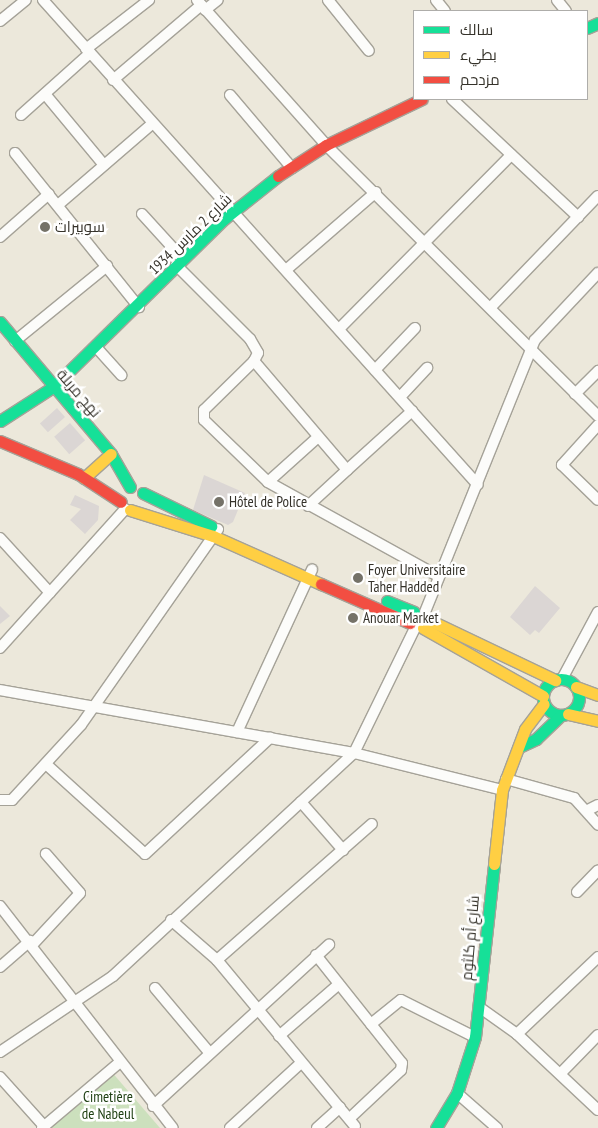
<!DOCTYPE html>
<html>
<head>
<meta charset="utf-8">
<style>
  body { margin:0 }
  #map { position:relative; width:598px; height:1128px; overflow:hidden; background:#ece8db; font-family:"PT Sans Narrow",Cairo,sans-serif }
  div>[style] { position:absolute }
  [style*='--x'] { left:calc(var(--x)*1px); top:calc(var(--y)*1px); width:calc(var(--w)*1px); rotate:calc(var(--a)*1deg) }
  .green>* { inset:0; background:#cce0bd }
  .building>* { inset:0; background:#dbd6d4; transform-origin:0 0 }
  .roads { filter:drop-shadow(1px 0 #a5a298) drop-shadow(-1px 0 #a5a298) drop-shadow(0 1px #a5a298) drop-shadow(0 -1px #a5a298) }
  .street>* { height:10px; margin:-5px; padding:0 5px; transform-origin:5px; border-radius:5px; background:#fcfcfa }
  .fast>* { height:11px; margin:-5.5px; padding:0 5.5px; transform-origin:5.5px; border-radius:5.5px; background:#16e098 }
  .fast>.ring { margin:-5.5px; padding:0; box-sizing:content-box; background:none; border:11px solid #16e098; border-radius:50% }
  .slow>* { height:11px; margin:-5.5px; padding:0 5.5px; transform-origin:5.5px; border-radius:5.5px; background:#ffcf43 }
  .jam>* { height:11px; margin:-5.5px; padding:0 5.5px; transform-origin:5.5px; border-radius:5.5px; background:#f24e42 }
  .dots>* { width:14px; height:14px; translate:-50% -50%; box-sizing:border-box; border:2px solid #fff; border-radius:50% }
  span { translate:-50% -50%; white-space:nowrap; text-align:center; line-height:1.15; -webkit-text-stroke:5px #fff; paint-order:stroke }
  .poi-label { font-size:15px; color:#35322a }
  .left { translate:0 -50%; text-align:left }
  .street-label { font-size:15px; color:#35322a }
  .park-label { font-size:15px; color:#1e3f12 }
  .legend { position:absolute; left:413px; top:10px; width:175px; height:90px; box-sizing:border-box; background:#fff; border:1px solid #aeadaa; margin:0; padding:6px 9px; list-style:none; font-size:15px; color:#35322a }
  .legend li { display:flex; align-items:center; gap:10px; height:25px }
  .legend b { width:25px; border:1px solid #aeadaa }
</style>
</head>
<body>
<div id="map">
  <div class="green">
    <i style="clip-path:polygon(110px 1070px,160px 1128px,45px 1128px)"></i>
  </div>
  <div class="building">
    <i style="left:57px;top:408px;width:12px;height:23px;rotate:48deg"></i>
    <i style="left:70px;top:423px;width:23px;height:21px;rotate:49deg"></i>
    <i style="clip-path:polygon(204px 475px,245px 493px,233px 522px,228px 525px,193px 510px)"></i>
    <i style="clip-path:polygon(75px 495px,99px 506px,98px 520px,85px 534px,70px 520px,81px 509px,70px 505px)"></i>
    <i style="clip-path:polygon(535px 586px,560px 608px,539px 633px,535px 630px,530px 635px,510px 617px)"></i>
    <i style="clip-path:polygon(0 606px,10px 616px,0 624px)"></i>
  </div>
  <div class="roads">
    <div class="street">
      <i style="--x:43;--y:0;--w:651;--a:48.11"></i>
      <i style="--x:197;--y:0;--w:194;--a:48.3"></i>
      <i style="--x:326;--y:145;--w:384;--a:44.9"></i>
      <i style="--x:328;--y:0;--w:65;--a:51.2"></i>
      <i style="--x:436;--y:0;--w:14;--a:51"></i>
      <i style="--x:557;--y:0;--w:14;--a:51"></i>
      <i style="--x:205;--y:10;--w:16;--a:-38"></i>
      <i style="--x:0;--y:21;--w:33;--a:-39"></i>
      <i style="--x:86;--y:49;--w:80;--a:-37.9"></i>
      <i style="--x:113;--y:80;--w:116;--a:-40.4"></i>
      <i style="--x:45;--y:94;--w:92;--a:50.3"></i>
      <i style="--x:230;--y:95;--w:96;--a:49.7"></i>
      <i style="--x:452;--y:99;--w:173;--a:43.1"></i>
      <i style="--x:21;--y:115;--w:93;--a:-41.9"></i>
      <i style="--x:15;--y:153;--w:198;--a:51.2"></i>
      <i style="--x:58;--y:205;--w:124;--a:-40.8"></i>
      <i style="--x:142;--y:214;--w:61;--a:47.7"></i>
      <i style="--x:0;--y:237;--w:65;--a:-41.3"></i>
      <i style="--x:176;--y:265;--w:105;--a:45"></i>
      <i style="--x:250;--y:339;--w:16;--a:60"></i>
      <i style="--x:258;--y:353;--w:9;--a:117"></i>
      <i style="--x:254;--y:361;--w:143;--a:49.5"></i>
      <i style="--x:347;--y:470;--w:53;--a:137.3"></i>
      <i style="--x:286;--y:270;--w:119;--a:-40.9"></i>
      <i style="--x:491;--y:307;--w:154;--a:-46.1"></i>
      <i style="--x:339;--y:329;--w:245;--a:-45.3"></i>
      <i style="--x:15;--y:341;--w:119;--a:-39.2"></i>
      <i style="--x:96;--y:347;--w:38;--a:48"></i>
      <i style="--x:254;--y:361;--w:70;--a:135.6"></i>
      <i style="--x:204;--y:410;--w:10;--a:90"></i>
      <i style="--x:204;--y:420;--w:89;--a:44.1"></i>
      <i style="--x:268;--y:482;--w:194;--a:28.9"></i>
      <i style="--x:375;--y:370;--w:58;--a:-46.4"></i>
      <i style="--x:575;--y:394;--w:33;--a:-45"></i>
      <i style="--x:400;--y:397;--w:40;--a:-47"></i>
      <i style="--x:598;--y:425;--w:54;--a:132"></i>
      <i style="--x:562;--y:465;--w:50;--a:44.2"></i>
      <i style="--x:347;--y:470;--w:88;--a:-42.2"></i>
      <i style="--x:268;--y:482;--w:67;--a:-42"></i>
      <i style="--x:0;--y:538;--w:74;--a:47.7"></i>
      <i style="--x:425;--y:612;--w:293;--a:-68"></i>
      <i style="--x:535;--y:340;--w:92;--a:-46.8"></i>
      <i style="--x:0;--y:648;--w:187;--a:-48"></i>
      <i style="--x:562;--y:679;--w:76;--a:-61.8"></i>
      <i style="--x:0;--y:690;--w:360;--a:10.1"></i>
      <i style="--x:354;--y:753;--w:153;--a:14"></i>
      <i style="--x:237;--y:732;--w:179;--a:-65.2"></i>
      <i style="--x:47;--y:765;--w:132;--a:42.2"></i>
      <i style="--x:145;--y:854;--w:171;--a:-42.9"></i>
      <i style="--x:506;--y:779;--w:71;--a:15.6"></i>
      <i style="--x:574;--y:798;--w:36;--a:48"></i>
      <i style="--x:0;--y:800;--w:12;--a:0"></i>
      <i style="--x:12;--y:800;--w:102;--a:-47.4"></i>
      <i style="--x:81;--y:725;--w:239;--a:-55"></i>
      <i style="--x:301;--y:802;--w:64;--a:48.8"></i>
      <i style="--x:588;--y:810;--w:11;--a:-27"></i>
      <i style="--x:577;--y:892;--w:30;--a:-46"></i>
      <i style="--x:0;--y:906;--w:281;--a:52.1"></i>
      <i style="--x:171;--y:920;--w:61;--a:41"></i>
      <i style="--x:217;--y:960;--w:216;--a:50.3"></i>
      <i style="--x:33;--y:944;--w:69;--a:-47.3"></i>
      <i style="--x:80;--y:893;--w:52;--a:-131.1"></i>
      <i style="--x:316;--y:955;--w:138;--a:51.5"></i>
      <i style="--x:402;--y:1063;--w:7;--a:98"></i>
      <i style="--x:401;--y:1070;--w:71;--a:136.7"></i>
      <i style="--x:217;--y:960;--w:206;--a:-41.3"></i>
      <i style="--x:0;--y:967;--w:40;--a:-41"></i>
      <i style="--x:155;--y:988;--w:82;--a:49.9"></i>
      <i style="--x:479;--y:1007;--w:47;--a:35.4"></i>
      <i style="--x:517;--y:1034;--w:111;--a:43.2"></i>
      <i style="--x:371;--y:1024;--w:38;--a:-39"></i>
      <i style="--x:401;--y:1000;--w:83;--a:26.6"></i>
      <i style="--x:517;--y:1034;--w:112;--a:-43.5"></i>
      <i style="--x:279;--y:1036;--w:79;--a:-40.9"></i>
      <i style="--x:0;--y:1052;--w:136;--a:-33.9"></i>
      <i style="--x:113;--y:976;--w:328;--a:-42.8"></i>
      <i style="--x:354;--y:753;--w:139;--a:-64"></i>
      <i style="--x:561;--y:1073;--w:53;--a:-45.8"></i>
      <i style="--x:0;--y:1077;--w:66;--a:48.1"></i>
      <i style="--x:457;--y:1093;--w:53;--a:41.2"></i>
      <i style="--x:153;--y:1106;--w:239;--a:-42.5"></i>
      <i style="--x:42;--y:1128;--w:102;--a:-40.2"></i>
      <i style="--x:230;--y:1128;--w:96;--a:-42.5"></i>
      <i style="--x:317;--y:1128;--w:31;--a:-42"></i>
    </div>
    <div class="fast">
      <i style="--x:587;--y:28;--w:12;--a:-24"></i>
      <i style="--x:0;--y:322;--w:172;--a:49.9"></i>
      <i style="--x:111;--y:454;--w:38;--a:60"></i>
      <i style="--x:0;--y:421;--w:63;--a:-32.7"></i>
      <i style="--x:53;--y:387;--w:240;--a:-44.5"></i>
      <i style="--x:224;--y:219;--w:69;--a:-38.5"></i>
      <i style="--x:143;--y:493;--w:76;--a:25.9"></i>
      <i style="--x:387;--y:601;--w:29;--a:22"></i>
      <i class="ring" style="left:543px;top:679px;width:25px;height:25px"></i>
      <i style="--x:519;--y:747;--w:19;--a:-25"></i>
      <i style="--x:536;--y:739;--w:35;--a:-44"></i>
      <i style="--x:436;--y:1128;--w:41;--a:-59"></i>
      <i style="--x:457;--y:1093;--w:59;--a:-72.2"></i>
      <i style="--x:475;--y:1037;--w:174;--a:-83.7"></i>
    </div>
    <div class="slow">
      <i style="--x:84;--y:478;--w:36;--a:-42"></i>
      <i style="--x:130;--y:510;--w:87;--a:17.4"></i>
      <i style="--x:213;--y:536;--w:118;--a:24"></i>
      <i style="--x:429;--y:620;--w:140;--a:25.5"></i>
      <i style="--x:423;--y:628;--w:138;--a:29.5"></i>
      <i style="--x:576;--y:687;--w:23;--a:20"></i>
      <i style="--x:568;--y:714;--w:31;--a:13"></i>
      <i style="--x:494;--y:864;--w:74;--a:-83.8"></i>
      <i style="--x:502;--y:790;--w:65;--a:-69.3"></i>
      <i style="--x:525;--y:729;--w:31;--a:-53"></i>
    </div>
    <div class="jam">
      <i style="--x:278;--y:176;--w:57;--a:-32.9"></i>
      <i style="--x:326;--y:145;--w:106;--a:-25.6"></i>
      <i style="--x:0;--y:441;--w:85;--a:22.9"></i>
      <i style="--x:78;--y:474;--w:51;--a:33.1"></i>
      <i style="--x:321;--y:584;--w:97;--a:23.7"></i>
    </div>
  </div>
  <div class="dots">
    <i style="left:45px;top:227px;background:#757268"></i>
    <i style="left:219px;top:502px;background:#757268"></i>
    <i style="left:358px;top:578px;background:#757268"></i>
    <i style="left:353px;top:618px;background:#757268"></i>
  </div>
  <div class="poi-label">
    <span class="left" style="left:55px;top:227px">سوبيرات</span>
    <span class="left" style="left:229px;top:502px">Hôtel de Police</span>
    <span class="left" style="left:368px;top:578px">Foyer Universitaire<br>Taher Hadded</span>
    <span class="left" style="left:363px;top:618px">Anouar Market</span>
  </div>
  <div class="street-label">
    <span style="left:190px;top:234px;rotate:-44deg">شارع 2 مارس 1934</span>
    <span style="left:79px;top:393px;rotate:49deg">نهج مربلة</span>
    <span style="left:470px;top:938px;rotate:-85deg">شارع أم كلثوم</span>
  </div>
  <div class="park-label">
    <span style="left:108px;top:1105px">Cimetière<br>de Nabeul</span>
  </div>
  <ul class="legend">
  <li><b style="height:6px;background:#16e098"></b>سالك</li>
  <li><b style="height:6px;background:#ffcf43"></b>بطيء</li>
  <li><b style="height:6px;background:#f24e42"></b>مزدحم</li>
  </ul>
</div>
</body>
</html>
